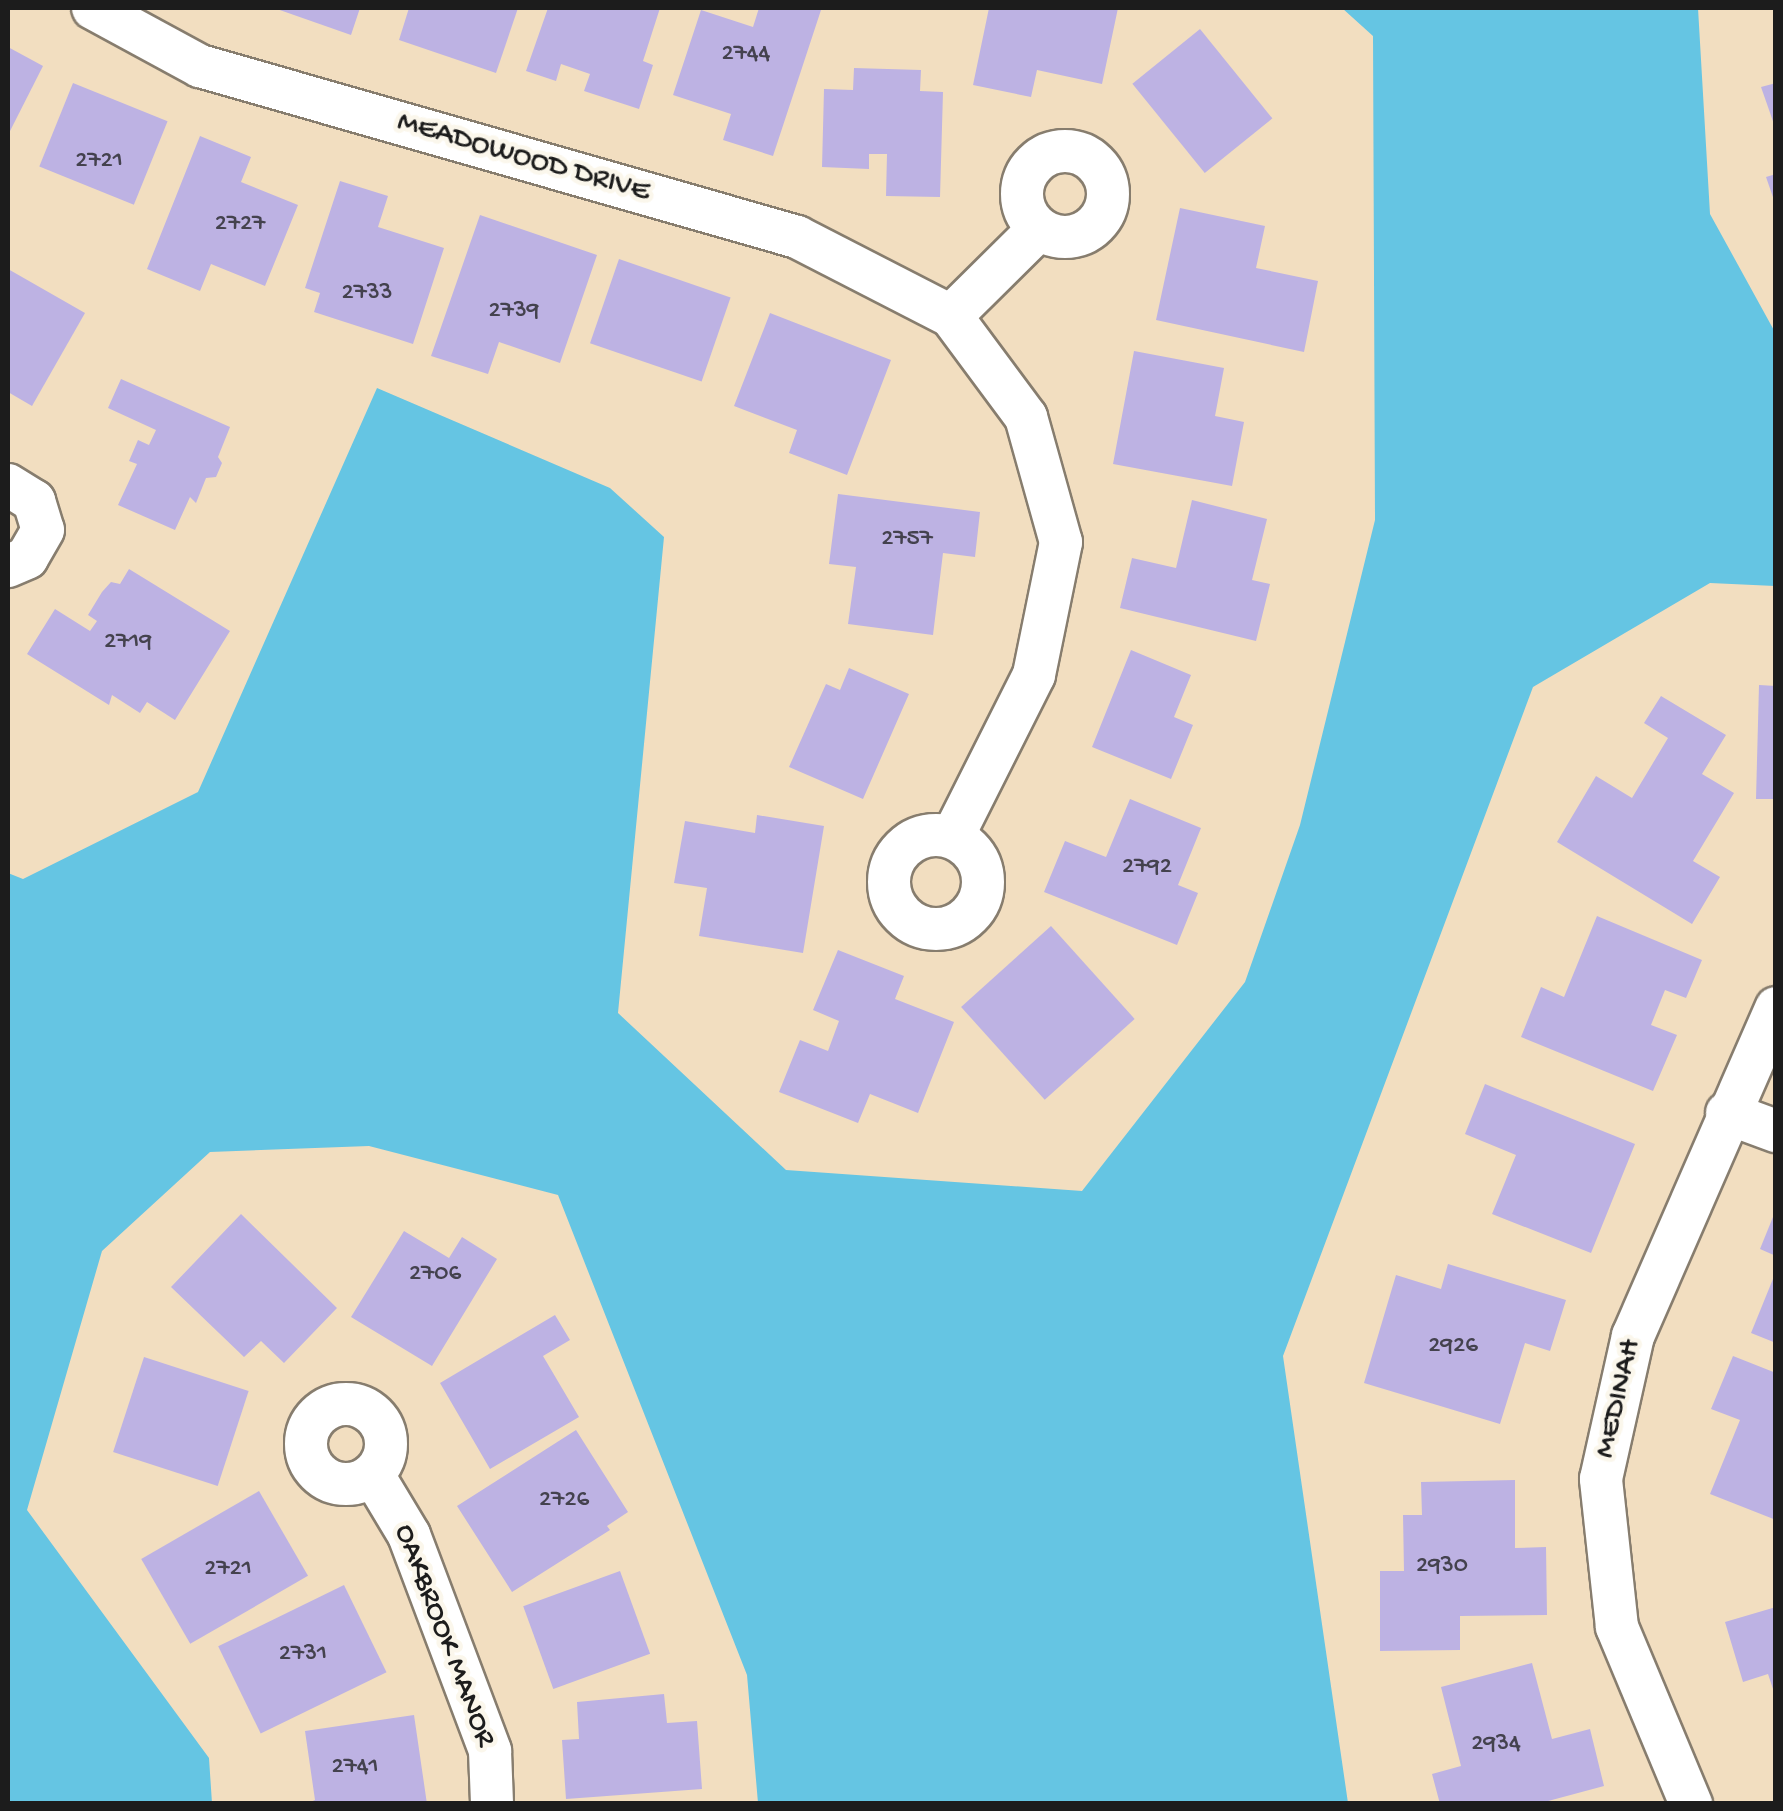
<!DOCTYPE html>
<html>
<head>
<meta charset="utf-8">
<style>
  body { margin:0 }
  #map { position:relative; width:1783px; height:1811px; overflow:hidden; background:#f2dec0; font-family:"Gochi Hand",sans-serif }
  div>[style] { position:absolute }
  [style*='--x'] { left:calc(var(--x)*1px); top:calc(var(--y)*1px); width:calc(var(--w)*1px); rotate:calc(var(--a)*1deg) }
  .water>* { inset:0; background:#65c5e3 }
  .building>* { inset:0; background:#bdb2e3; transform-origin:0 0 }
  .roads { filter:drop-shadow(2px 0 #877d6e) drop-shadow(-2px 0 #877d6e) drop-shadow(0 2px #877d6e) drop-shadow(0 -2px #877d6e) }
  .minor>* { height:42px; margin:-21px; padding:0 21px; transform-origin:21px; border-radius:21px; background:#fff }
  .minor>.ring { margin:-21px; padding:0; box-sizing:content-box; background:none; border:42px solid #fff; border-radius:50% }
  span { translate:-50% -50%; white-space:nowrap; text-align:center; line-height:1.15; -webkit-text-stroke:9px #fbf7ec; paint-order:stroke }
  .number-label { font-size:25px; color:#44424e }
  .number-label span { -webkit-text-stroke-width:0 }
  .street-label { font-size:30px; color:#1c1c1c }
  .frame { position:absolute; inset:0; border:10px solid #1c1c1c; pointer-events:none }
</style>
</head>
<body>
<div id="map">
  <div class="water">
    <i style="clip-path:polygon(1342px 8px,1698px 8px,1710px 214px,1776px 334px,1775px 586px,1710px 583px,1533px 687px,1283px 1356px,1348px 1803px,758px 1803px,747px 1675px,558px 1195px,369px 1146px,210px 1152px,102px 1251px,27px 1510px,209px 1758px,212px 1803px,8px 1803px,8px 873px,23px 879px,198px 792px,377px 388px,610px 488px,664px 537px,618px 1013px,786px 1170px,1082px 1191px,1245px 982px,1300px 825px,1375px 520px,1373px 36px)"></i>
  </div>
  <div class="building">
    <i style="clip-path:polygon(274px 8px,360px 8px,351px 35px)"></i>
    <i style="clip-path:polygon(409px 8px,518px 8px,496px 73px,399px 40px)"></i>
    <i style="clip-path:polygon(548px 8px,660px 8px,643px 61px,653px 65px,639px 109px,584px 91px,590px 74px,561px 64px,556px 81px,526px 71px)"></i>
    <i style="clip-path:polygon(759px 8px,821px 10px,773px 156px,723px 140px,731px 114px,673px 95px,701px 10px,753px 27px)"></i>
    <i style="clip-path:polygon(989px 8px,1118px 8px,1102px 84px,1037px 70px,1031px 97px,973px 85px)"></i>
    <i style="left:1200px;top:29px;width:115px;height:87px;rotate:51deg"></i>
    <i style="clip-path:polygon(8px 47px,43px 66px,8px 135px)"></i>
    <i style="clip-path:polygon(854px 68px,921px 70px,920px 91px,943px 92px,940px 197px,886px 196px,887px 154px,869px 154px,869px 169px,822px 167px,824px 89px,853px 90px)"></i>
    <i style="left:73px;top:83px;width:102px;height:90px;rotate:22deg"></i>
    <i style="clip-path:polygon(1776px 83px,1776px 127px,1775px 127px,1761px 87px)"></i>
    <i style="clip-path:polygon(200px 136px,251px 157px,241px 182px,298px 205px,265px 286px,211px 264px,200px 291px,147px 269px)"></i>
    <i style="clip-path:polygon(1776px 174px,1776px 203px,1775px 203px,1766px 177px)"></i>
    <i style="clip-path:polygon(340px 181px,388px 196px,378px 227px,444px 248px,413px 344px,314px 312px,320px 293px,305px 288px)"></i>
    <i style="clip-path:polygon(1180px 208px,1265px 226px,1256px 268px,1318px 281px,1304px 352px,1156px 320px)"></i>
    <i style="clip-path:polygon(480px 215px,597px 255px,560px 363px,499px 342px,488px 374px,431px 356px)"></i>
    <i style="left:619px;top:259px;width:118px;height:89px;rotate:19deg"></i>
    <i style="clip-path:polygon(8px 269px,85px 313px,32px 406px,8px 392px)"></i>
    <i style="clip-path:polygon(770px 313px,891px 360px,847px 475px,789px 453px,797px 430px,734px 406px)"></i>
    <i style="clip-path:polygon(1134px 351px,1224px 368px,1215px 416px,1244px 422px,1232px 486px,1113px 464px)"></i>
    <i style="clip-path:polygon(121px 379px,230px 427px,218px 457px,222px 463px,216px 477px,206px 478px,196px 503px,190px 497px,175px 530px,118px 505px,137px 464px,129px 461px,138px 440px,149px 445px,156px 430px,108px 408px)"></i>
    <i style="clip-path:polygon(838px 494px,980px 512px,975px 557px,943px 553px,933px 635px,848px 624px,856px 567px,829px 564px)"></i>
    <i style="clip-path:polygon(1192px 500px,1267px 519px,1252px 580px,1270px 584px,1256px 641px,1120px 608px,1132px 558px,1176px 568px)"></i>
    <i style="clip-path:polygon(129px 569px,230px 631px,175px 720px,147px 702px,140px 713px,112px 695px,109px 705px,27px 654px,55px 609px,90px 631px,97px 621px,88px 615px,102px 592px,111px 582px,120px 584px)"></i>
    <i style="clip-path:polygon(1131px 650px,1191px 675px,1174px 717px,1193px 725px,1171px 779px,1092px 747px)"></i>
    <i style="clip-path:polygon(849px 668px,909px 694px,863px 799px,789px 767px,826px 684px,840px 690px)"></i>
    <i style="clip-path:polygon(1759px 685px,1776px 686px,1776px 799px,1756px 799px)"></i>
    <i style="clip-path:polygon(1661px 696px,1726px 735px,1702px 774px,1734px 793px,1693px 861px,1720px 877px,1692px 924px,1557px 842px,1596px 776px,1632px 798px,1668px 738px,1644px 723px)"></i>
    <i style="clip-path:polygon(1130px 799px,1201px 828px,1178px 885px,1198px 893px,1177px 945px,1044px 892px,1065px 841px,1106px 857px)"></i>
    <i style="clip-path:polygon(757px 815px,824px 826px,803px 953px,699px 936px,707px 888px,674px 883px,685px 821px,755px 833px)"></i>
    <i style="clip-path:polygon(1597px 916px,1702px 960px,1686px 998px,1665px 990px,1651px 1025px,1677px 1035px,1653px 1091px,1521px 1037px,1541px 987px,1564px 997px)"></i>
    <i style="left:1051px;top:926px;width:125px;height:121px;rotate:48deg"></i>
    <i style="clip-path:polygon(838px 950px,904px 976px,895px 999px,954px 1022px,918px 1113px,870px 1094px,858px 1123px,779px 1092px,800px 1040px,828px 1051px,839px 1021px,813px 1010px)"></i>
    <i style="clip-path:polygon(1485px 1084px,1635px 1144px,1591px 1253px,1492px 1214px,1516px 1155px,1465px 1134px)"></i>
    <i style="clip-path:polygon(1775px 1212px,1776px 1212px,1776px 1256px,1760px 1249px)"></i>
    <i style="clip-path:polygon(241px 1214px,337px 1308px,284px 1363px,261px 1341px,244px 1357px,171px 1287px)"></i>
    <i style="clip-path:polygon(404px 1231px,449px 1258px,462px 1237px,497px 1259px,432px 1366px,351px 1317px)"></i>
    <i style="clip-path:polygon(1448px 1264px,1566px 1300px,1550px 1351px,1525px 1343px,1500px 1424px,1364px 1383px,1396px 1275px,1441px 1289px)"></i>
    <i style="clip-path:polygon(1775px 1274px,1776px 1274px,1776px 1343px,1751px 1333px)"></i>
    <i style="clip-path:polygon(555px 1315px,570px 1340px,543px 1356px,579px 1417px,490px 1469px,440px 1383px)"></i>
    <i style="clip-path:polygon(1733px 1356px,1776px 1373px,1776px 1520px,1710px 1494px,1740px 1420px,1711px 1409px)"></i>
    <i style="left:144px;top:1357px;width:110px;height:100px;rotate:18deg"></i>
    <i style="clip-path:polygon(576px 1430px,628px 1512px,607px 1526px,610px 1530px,512px 1592px,457px 1506px)"></i>
    <i style="clip-path:polygon(1515px 1480px,1515px 1548px,1546px 1547px,1547px 1615px,1460px 1616px,1460px 1650px,1380px 1651px,1380px 1571px,1404px 1571px,1403px 1515px,1422px 1515px,1421px 1482px)"></i>
    <i style="left:259px;top:1491px;width:98px;height:136px;rotate:60deg"></i>
    <i style="left:620px;top:1571px;width:88px;height:103px;rotate:70deg"></i>
    <i style="left:344px;top:1585px;width:97px;height:140px;rotate:64deg"></i>
    <i style="clip-path:polygon(1776px 1607px,1776px 1695px,1775px 1695px,1768px 1674px,1743px 1682px,1725px 1622px)"></i>
    <i style="clip-path:polygon(1532px 1663px,1552px 1739px,1590px 1729px,1604px 1786px,1537px 1804px,1440px 1804px,1432px 1774px,1461px 1766px,1441px 1687px)"></i>
    <i style="clip-path:polygon(664px 1694px,667px 1723px,697px 1721px,702px 1789px,566px 1799px,562px 1740px,579px 1739px,577px 1702px)"></i>
    <i style="clip-path:polygon(414px 1715px,427px 1804px,306px 1804px,315px 1800px,305px 1731px)"></i>
  </div>
  <div class="roads">
    <div class="minor">
      <i style="--x:93;--y:8;--w:122;--a:28.5"></i>
      <i style="--x:200;--y:66;--w:621;--a:15.98"></i>
      <i style="--x:797;--y:237;--w:173;--a:27.2"></i>
      <i style="--x:951;--y:316;--w:126;--a:53.4"></i>
      <i style="--x:1026;--y:417;--w:130;--a:74.4"></i>
      <i style="--x:1061;--y:542;--w:136;--a:101.5"></i>
      <i style="--x:1034;--y:675;--w:180;--a:116.7"></i>
      <i class="ring" style="left:1022px;top:151px;width:44px;height:44px"></i>
      <i style="--x:951;--y:316;--w:124;--a:-44.7"></i>
      <i style="--x:8;--y:485;--w:31;--a:32"></i>
      <i style="--x:34;--y:501;--w:30;--a:73"></i>
      <i style="--x:43;--y:530;--w:32;--a:120"></i>
      <i style="--x:27;--y:558;--w:21;--a:157"></i>
      <i class="ring" style="left:889px;top:835px;width:52px;height:52px"></i>
      <i style="--x:1727;--y:1113;--w:52;--a:20.2"></i>
      <i class="ring" style="left:306px;top:1404px;width:38px;height:38px"></i>
      <i style="--x:373;--y:1475;--w:70;--a:59"></i>
      <i style="--x:409;--y:1535;--w:231;--a:69.4"></i>
      <i style="--x:490;--y:1751;--w:53;--a:87.8"></i>
      <i style="--x:1691;--y:1804;--w:192;--a:-112.7"></i>
      <i style="--x:1617;--y:1627;--w:149;--a:-96.2"></i>
      <i style="--x:1601;--y:1479;--w:147;--a:-77.4"></i>
      <i style="--x:1633;--y:1336;--w:358;--a:-66.4"></i>
    </div>
  </div>
  <div class="number-label">
    <span style="left:746px;top:55px">2744</span>
    <span style="left:99px;top:162px">2721</span>
    <span style="left:240px;top:225px">2727</span>
    <span style="left:367px;top:294px">2733</span>
    <span style="left:514px;top:312px">2739</span>
    <span style="left:907px;top:540px">2757</span>
    <span style="left:128px;top:643px">2719</span>
    <span style="left:1147px;top:868px">2792</span>
    <span style="left:435px;top:1275px">2706</span>
    <span style="left:1453px;top:1347px">2926</span>
    <span style="left:564px;top:1501px">2726</span>
    <span style="left:1442px;top:1567px">2930</span>
    <span style="left:228px;top:1570px">2721</span>
    <span style="left:303px;top:1655px">2731</span>
    <span style="left:1496px;top:1745px">2934</span>
    <span style="left:355px;top:1768px">2741</span>
  </div>
  <div class="street-label">
    <span style="left:523px;top:159px;rotate:16deg">MEADOWOOD DRIVE</span>
    <span style="left:1620px;top:1399px;rotate:-77deg">MEDINAH</span>
    <span style="left:443px;top:1636px;rotate:69deg">OAKBROOK MANOR</span>
  </div>
  <div class="frame"></div>
</div>
</body>
</html>
